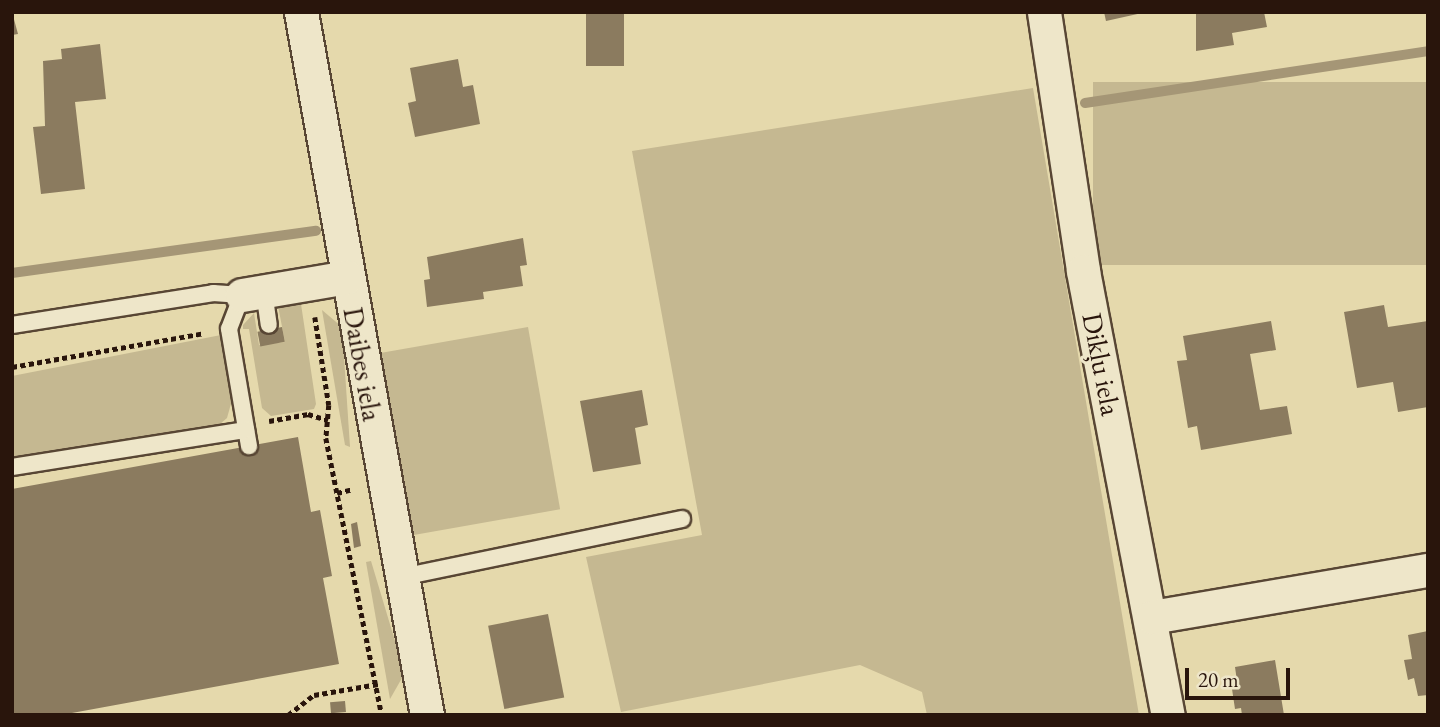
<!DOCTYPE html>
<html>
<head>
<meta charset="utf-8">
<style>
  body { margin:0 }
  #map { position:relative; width:1440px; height:727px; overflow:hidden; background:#e5d9ac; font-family:"EB Garamond",serif }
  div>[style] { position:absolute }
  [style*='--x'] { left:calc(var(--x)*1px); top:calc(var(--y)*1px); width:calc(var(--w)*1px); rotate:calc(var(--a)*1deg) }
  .green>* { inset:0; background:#c5b891; transform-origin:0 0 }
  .stream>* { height:10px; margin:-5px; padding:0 5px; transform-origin:5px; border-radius:5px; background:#a59676 }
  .building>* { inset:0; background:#8b7b5f; transform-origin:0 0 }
  .path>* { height:4.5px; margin-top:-2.25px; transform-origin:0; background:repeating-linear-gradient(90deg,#29150c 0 5px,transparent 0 8.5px) }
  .roads { filter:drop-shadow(2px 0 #584634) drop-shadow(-2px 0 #584634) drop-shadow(0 2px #584634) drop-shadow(0 -2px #584634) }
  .service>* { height:16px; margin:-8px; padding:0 8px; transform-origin:8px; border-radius:8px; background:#eee6c9 }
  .minor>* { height:33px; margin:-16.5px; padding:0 16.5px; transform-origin:16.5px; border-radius:16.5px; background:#eee6c9 }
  span { translate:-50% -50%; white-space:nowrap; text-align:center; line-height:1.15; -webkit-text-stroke:6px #eee6c9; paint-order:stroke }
  .street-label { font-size:28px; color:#29150c }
  .frame { position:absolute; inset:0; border:14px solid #29150c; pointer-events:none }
  .scale { position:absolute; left:1185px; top:668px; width:105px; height:32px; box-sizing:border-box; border:4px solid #29150c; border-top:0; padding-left:9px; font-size:21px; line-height:24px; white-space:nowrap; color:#29150c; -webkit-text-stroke:5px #eee6c9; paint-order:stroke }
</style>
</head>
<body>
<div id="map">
  <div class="green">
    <i style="left:1428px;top:82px;width:183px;height:335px;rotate:90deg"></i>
    <i style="clip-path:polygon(1033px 88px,1139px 715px,927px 715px,922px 692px,860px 665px,621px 712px,586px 557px,702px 535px,632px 151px)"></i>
    <i style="clip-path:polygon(301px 304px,316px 404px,314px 409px,271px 416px,262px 408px,249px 329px,243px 329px,243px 325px,254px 313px,259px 345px,285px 342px,278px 306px)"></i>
    <i style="clip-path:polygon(322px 310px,342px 327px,350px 447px,345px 445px)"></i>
    <i style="left:528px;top:327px;width:185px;height:150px;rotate:80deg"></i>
    <i style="clip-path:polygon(221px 335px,232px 400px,227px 418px,220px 424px,12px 462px,12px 376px)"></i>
    <i style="clip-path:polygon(371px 561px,401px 661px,402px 678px,390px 699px,366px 562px)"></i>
  </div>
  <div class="stream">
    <i style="--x:1085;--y:103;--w:347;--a:-8.6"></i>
    <i style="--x:12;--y:273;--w:307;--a:-7.9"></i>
  </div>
  <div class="building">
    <i style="clip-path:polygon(12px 12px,18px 34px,12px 35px)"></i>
    <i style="left:586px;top:12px;width:38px;height:54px"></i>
    <i style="clip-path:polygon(1104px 12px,1141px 12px,1142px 13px,1106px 21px)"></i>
    <i style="clip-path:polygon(1196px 12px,1264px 12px,1267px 27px,1232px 33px,1234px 45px,1196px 51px)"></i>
    <i style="clip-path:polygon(100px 44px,106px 99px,75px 102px,85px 189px,41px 194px,33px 127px,45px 126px,43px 61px,62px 59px,61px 49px)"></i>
    <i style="clip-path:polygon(458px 59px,463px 87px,473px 85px,480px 124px,415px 137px,408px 103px,416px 101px,410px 68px)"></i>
    <i style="clip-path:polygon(523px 238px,527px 265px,520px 266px,523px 286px,483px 292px,484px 299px,427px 307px,424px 280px,430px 279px,427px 257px)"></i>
    <i style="clip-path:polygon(1384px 305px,1388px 327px,1428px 321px,1428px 407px,1398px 412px,1393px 382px,1357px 388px,1344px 312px)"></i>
    <i style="clip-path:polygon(1271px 321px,1276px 350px,1250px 354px,1260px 410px,1287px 406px,1292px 434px,1201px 450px,1197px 426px,1188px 428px,1177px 361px,1187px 360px,1183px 336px)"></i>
    <i style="left:282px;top:327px;width:15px;height:25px;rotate:79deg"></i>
    <i style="clip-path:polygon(642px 390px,648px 425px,635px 428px,641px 464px,593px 472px,580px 401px)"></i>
    <i style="clip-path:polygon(298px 437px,311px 512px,320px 510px,332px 576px,323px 578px,339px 664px,61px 715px,12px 715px,12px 489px)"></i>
    <i style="clip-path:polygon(357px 522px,361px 546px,354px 548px,351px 524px)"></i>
    <i style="left:548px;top:614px;width:85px;height:61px;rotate:79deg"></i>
    <i style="clip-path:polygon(1428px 631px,1428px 695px,1418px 696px,1414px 678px,1408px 680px,1404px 660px,1412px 659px,1408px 635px)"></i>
    <i style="clip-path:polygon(1275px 660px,1284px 715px,1242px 715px,1241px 708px,1235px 709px,1232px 689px,1238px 688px,1235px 667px)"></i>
    <i style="left:345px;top:701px;width:11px;height:15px;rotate:85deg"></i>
  </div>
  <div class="path">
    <i style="--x:315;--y:317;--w:89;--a:81"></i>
    <i style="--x:329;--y:405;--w:33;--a:95"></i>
    <i style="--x:326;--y:438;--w:283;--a:78.6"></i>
    <i style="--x:12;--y:367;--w:195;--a:-10"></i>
    <i style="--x:269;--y:421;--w:40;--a:-10"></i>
    <i style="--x:308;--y:414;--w:21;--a:17"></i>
    <i style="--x:337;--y:493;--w:16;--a:-14"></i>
    <i style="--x:288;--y:715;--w:33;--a:-38"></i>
    <i style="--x:314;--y:695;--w:65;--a:-9.8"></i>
  </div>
  <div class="roads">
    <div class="service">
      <i style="--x:264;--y:291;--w:34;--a:82"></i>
      <i style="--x:12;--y:325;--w:204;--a:-9"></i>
      <i style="--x:213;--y:293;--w:29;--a:4"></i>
      <i style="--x:242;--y:295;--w:36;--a:111"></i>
      <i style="--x:229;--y:329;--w:119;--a:80.3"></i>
      <i style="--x:12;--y:467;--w:237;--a:-9"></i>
      <i style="--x:402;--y:577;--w:286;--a:-11.7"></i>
    </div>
    <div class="minor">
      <i style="--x:301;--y:12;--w:714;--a:79.84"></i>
      <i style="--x:1044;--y:12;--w:262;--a:81.4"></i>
      <i style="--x:1083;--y:271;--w:452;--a:79.2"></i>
      <i style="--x:242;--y:295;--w:107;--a:-9.7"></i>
      <i style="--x:1152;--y:617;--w:280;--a:-9.7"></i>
    </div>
  </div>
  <div class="street-label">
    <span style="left:363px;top:364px;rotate:80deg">Daibes iela</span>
    <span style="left:1102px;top:364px;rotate:79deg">Dikļu iela</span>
  </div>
  <div class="frame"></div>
  <div class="scale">20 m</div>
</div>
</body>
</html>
